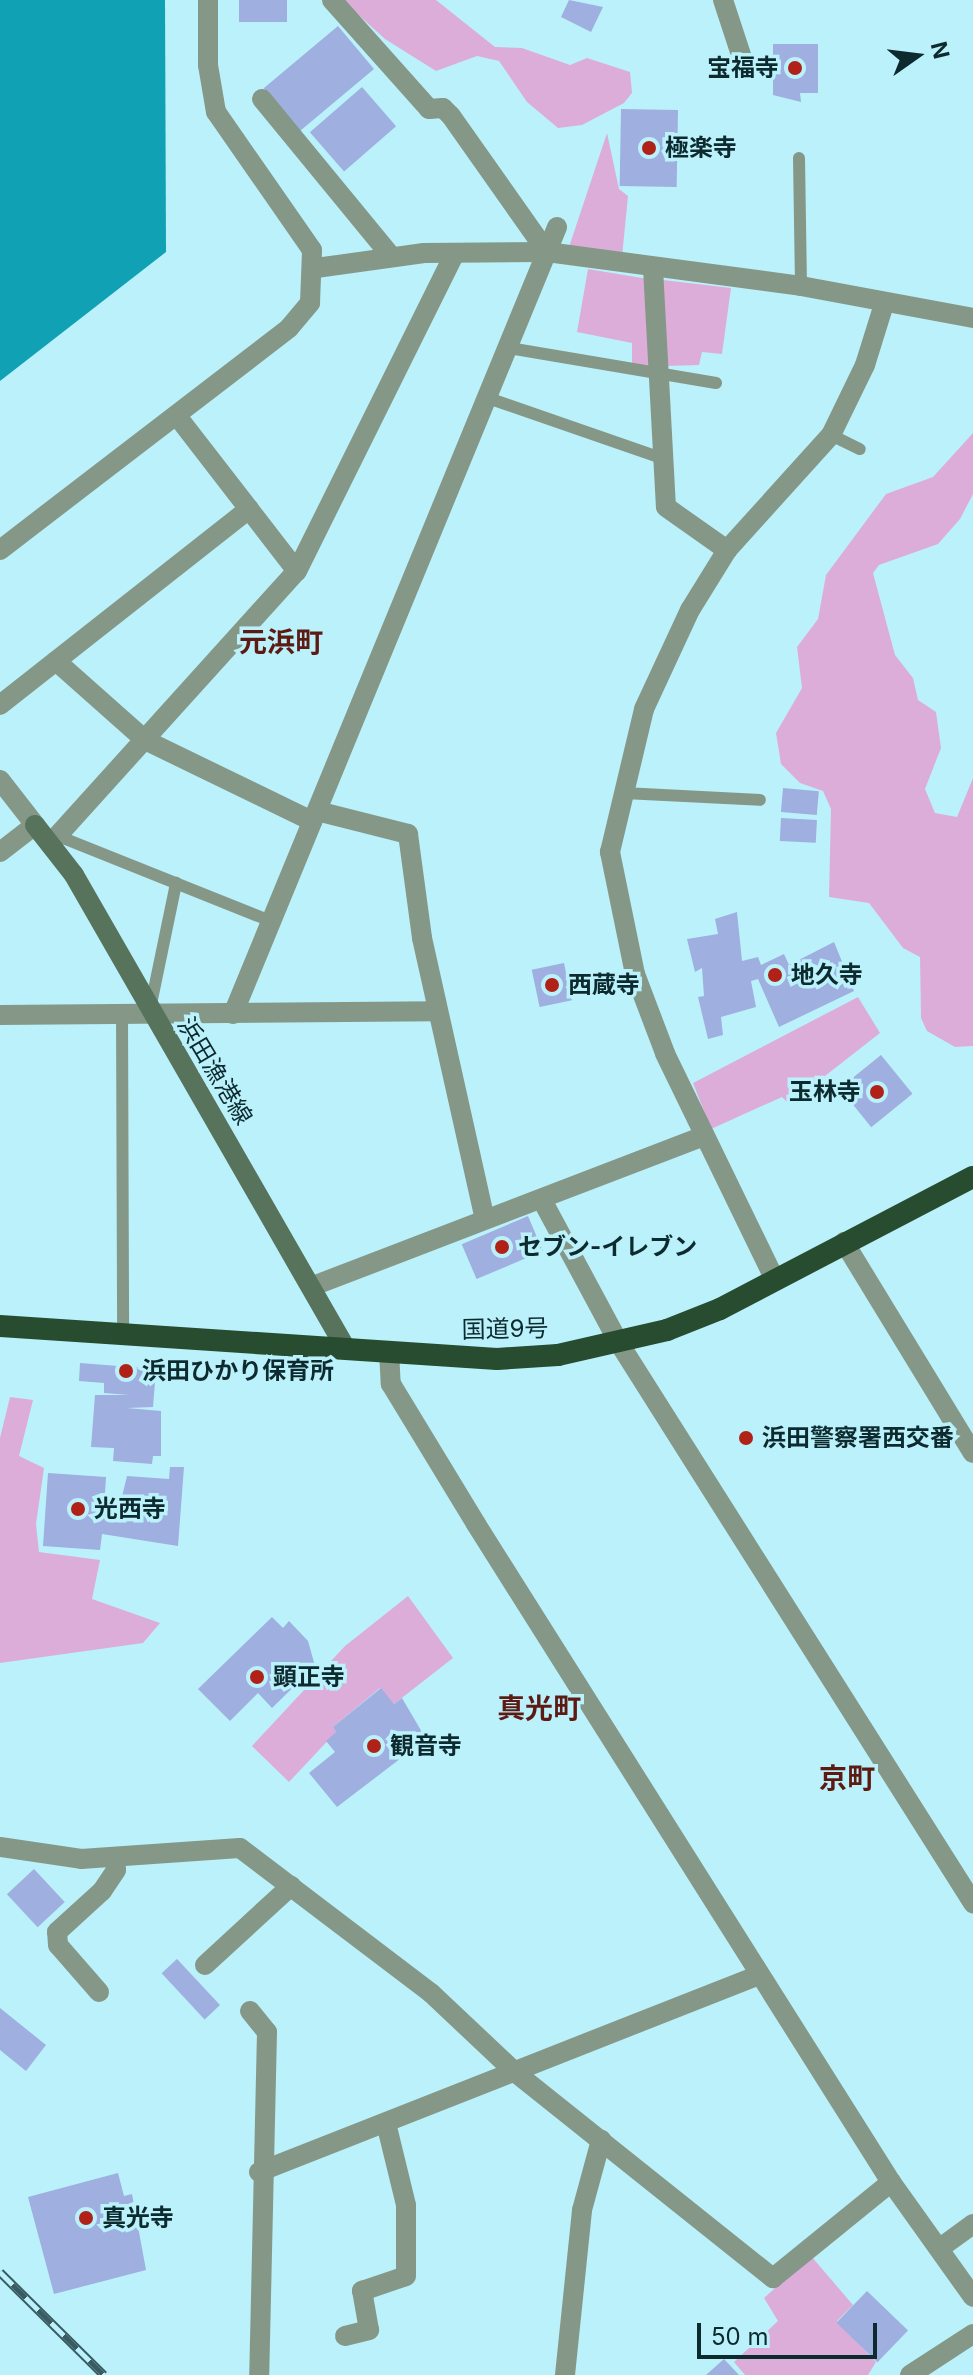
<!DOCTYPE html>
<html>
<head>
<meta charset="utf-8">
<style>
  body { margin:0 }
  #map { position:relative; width:973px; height:2375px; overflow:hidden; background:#bbf1fb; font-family:Inter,"Noto Sans JP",sans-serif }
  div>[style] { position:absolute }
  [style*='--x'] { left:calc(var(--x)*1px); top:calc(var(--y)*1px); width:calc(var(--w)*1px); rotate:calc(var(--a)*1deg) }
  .green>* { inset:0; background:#ddadd9 }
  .water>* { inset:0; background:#10a1b4 }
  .building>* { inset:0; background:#9fafdf; transform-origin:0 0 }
  .service>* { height:12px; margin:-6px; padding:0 6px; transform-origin:6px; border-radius:6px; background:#859888 }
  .minor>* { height:20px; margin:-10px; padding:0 10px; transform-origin:10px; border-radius:10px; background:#859888 }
  .tertiary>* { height:20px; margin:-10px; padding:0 10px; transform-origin:10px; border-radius:10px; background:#859888 }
  .secondary>* { height:20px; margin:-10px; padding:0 10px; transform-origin:10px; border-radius:10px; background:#57735c }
  .trunk>* { height:22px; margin:-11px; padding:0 11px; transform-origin:11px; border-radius:11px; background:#274c30 }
  .rail>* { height:9px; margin-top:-4.5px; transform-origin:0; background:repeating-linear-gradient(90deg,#bbf1fb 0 18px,#395c63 0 36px); box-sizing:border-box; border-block:2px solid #395c63 }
  .dots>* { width:22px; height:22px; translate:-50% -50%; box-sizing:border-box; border:4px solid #bbf1fb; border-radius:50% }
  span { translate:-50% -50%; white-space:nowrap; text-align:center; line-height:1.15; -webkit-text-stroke:7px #bbf1fb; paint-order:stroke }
  .poi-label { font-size:24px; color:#0d2a2f; font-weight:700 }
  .right { translate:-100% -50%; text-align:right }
  .left { translate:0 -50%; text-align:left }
  .street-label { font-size:24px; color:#0d2a2f }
  .quarter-label { font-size:28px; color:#5d1a13; font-weight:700 }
  .north { position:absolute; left:877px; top:16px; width:80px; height:80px; -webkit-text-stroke:6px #bbf1fb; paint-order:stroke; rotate:76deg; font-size:22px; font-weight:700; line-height:32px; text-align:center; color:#0d2a2f }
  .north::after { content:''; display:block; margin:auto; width:28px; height:36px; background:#0d2a2f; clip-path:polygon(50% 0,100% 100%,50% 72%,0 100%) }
  .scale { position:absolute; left:697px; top:2323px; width:180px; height:36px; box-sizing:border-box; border:4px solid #0d2a2f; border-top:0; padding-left:10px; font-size:24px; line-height:28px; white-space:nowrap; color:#0d2a2f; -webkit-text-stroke:6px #bbf1fb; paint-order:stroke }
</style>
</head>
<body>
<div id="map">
  <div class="green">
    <i style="clip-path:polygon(342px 0,436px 0,495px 47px,522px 48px,570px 65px,587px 58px,630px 72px,632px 93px,624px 103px,582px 125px,558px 128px,527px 102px,499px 61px,477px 56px,436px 71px,385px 39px)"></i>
    <i style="clip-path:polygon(607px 133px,619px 189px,628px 196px,622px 257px,569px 247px)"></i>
    <i style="clip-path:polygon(588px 269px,648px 279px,654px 369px,632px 365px,632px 343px,577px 332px)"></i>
    <i style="clip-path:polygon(663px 280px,731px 288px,722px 354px,702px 352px,699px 365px,666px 366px)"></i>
    <i style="clip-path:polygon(973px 433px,973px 494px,960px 519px,938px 544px,879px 565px,873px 573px,895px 655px,913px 678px,918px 700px,936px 712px,941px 748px,925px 789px,935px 813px,957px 817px,973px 778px,973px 1046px,955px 1047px,927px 1031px,921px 1018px,920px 957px,903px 948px,869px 903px,829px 897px,831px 809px,823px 791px,800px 783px,781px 764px,776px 733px,802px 688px,797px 647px,818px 619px,826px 575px,886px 494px,933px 477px)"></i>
    <i style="clip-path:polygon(858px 997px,880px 1033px,789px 1104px,782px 1097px,711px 1129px,693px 1083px)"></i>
    <i style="clip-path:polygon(10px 1397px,33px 1400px,19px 1456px,44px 1468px,36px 1524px,39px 1552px,100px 1560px,92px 1599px,160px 1623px,143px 1643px,0 1663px,0 1438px)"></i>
    <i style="clip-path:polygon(408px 1596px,453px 1658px,394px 1704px,380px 1688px,333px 1727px,336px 1732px,289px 1782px,252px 1746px,345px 1646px)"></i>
    <i style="clip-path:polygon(811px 2256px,853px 2305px,837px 2321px,876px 2362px,868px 2375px,745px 2375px,734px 2362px,778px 2321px,764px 2298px)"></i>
  </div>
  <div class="water">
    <i style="clip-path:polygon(0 0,165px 0,166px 252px,0 381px)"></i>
  </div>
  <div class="building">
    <i style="left:239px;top:0;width:48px;height:22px"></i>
    <i style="clip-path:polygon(569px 0,603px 7px,591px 32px,561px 17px)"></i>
    <i style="left:338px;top:26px;width:56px;height:97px;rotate:50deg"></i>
    <i style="clip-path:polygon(773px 44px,818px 44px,818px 93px,800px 93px,801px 102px,773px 95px)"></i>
    <i style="left:362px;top:87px;width:52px;height:69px;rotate:49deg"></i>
    <i style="left:621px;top:109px;width:57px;height:77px;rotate:1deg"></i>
    <i style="left:783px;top:788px;width:36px;height:24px;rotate:5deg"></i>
    <i style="left:781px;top:818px;width:36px;height:23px;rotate:3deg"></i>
    <i style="clip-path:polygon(737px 912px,742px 961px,758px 957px,761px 965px,784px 954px,789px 965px,834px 942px,854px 991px,779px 1027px,758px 979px,751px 981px,756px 1007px,721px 1017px,723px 1035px,708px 1039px,698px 997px,704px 996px,702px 968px,695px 972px,687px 939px,718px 934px,715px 919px)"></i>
    <i style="left:564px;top:963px;width:38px;height:33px;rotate:78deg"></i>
    <i style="left:881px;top:1055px;width:50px;height:53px;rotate:51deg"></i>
    <i style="left:528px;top:1216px;width:38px;height:72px;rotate:67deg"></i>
    <i style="clip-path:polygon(80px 1363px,156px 1369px,153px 1407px,127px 1408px,161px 1411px,161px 1456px,153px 1456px,152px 1464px,113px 1461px,114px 1448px,91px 1447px,95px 1395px,129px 1395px,104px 1393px,104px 1383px,79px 1381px)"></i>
    <i style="clip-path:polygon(170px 1467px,184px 1467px,178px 1546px,102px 1534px,100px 1550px,43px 1546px,48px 1473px,106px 1477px,104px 1508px,119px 1509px,127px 1476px,169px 1479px)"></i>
    <i style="clip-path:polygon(272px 1617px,283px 1628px,289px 1621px,308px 1641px,315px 1666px,272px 1708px,258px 1693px,230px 1721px,198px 1689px)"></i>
    <i style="clip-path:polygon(381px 1688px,394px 1704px,402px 1698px,426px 1739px,337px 1807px,309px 1773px,335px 1752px,326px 1741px,336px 1732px,333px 1727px)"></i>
    <i style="left:34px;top:1869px;width:45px;height:37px;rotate:47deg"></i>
    <i style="left:177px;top:1959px;width:63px;height:21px;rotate:47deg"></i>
    <i style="clip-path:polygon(0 2008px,46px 2045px,26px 2071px,0 2050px)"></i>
    <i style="clip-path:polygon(118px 2173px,124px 2196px,132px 2194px,146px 2270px,54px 2294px,28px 2197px)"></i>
    <i style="left:867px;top:2291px;width:57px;height:44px;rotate:44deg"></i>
    <i style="clip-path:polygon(724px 2359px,739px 2375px,706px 2375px)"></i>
  </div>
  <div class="service">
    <i style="--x:799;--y:158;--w:128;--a:89.1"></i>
    <i style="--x:509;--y:348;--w:210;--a:9.6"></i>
    <i style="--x:488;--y:398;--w:183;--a:19.1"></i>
    <i style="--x:831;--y:435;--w:32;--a:26"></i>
    <i style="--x:624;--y:793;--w:136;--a:2.9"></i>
    <i style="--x:58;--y:836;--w:229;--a:21.8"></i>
    <i style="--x:150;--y:1009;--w:129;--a:-78.3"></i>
    <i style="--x:122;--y:1012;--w:321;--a:89.8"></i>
  </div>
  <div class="minor">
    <i style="--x:332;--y:0;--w:146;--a:48.3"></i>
    <i style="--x:429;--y:109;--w:14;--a:-4"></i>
    <i style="--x:443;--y:108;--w:11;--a:45"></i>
    <i style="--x:451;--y:116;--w:166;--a:54.8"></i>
    <i style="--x:723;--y:0;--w:64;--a:71.8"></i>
    <i style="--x:262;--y:99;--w:203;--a:50.6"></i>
    <i style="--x:316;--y:268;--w:109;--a:-7.9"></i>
    <i style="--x:424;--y:253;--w:123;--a:-0.5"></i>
    <i style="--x:547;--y:252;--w:256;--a:7.6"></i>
    <i style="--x:801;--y:286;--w:175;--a:10.5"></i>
    <i style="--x:653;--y:268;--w:239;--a:86.9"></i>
    <i style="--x:666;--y:507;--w:75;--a:35.2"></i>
    <i style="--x:177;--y:416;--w:196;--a:52.3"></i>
    <i style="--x:56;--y:661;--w:119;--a:41.6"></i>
    <i style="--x:145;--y:740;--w:186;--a:25.9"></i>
    <i style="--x:0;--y:705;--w:317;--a:-38.2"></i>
    <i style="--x:317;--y:811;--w:94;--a:14.2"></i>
    <i style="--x:408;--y:834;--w:105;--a:82.3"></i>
    <i style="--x:422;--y:938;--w:288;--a:77.4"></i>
    <i style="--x:50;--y:844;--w:368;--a:-47.9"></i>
    <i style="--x:297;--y:571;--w:355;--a:-63.6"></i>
    <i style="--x:0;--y:852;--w:44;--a:-37.6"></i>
    <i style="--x:233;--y:1014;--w:851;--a:-67.62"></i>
    <i style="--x:0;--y:1015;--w:437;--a:-0.5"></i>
    <i style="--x:542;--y:1200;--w:162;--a:61.7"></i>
    <i style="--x:619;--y:1343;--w:663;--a:57.7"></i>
    <i style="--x:844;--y:1242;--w:247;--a:58.6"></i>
    <i style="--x:775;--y:1280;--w:252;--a:-115.9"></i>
    <i style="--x:665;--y:1053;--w:85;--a:-110.8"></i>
    <i style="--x:635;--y:974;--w:125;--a:-101.6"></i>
    <i style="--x:610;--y:852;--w:147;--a:-76.6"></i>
    <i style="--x:644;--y:709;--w:109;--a:-65.1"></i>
    <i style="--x:690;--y:610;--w:70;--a:-58.3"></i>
    <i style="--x:727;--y:550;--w:155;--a:-47.9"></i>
    <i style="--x:831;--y:435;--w:78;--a:-64.1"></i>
    <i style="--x:865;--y:365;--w:64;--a:-72.7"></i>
    <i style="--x:313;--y:1286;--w:417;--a:-21"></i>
    <i style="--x:389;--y:1351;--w:33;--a:87"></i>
    <i style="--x:391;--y:1384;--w:164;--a:58.7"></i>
    <i style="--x:476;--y:1524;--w:778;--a:57.76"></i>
    <i style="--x:891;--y:2182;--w:141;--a:54.5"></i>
    <i style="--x:0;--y:1847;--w:82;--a:8.4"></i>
    <i style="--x:81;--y:1859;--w:159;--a:-4"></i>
    <i style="--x:240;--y:1848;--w:240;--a:37.2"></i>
    <i style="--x:431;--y:1993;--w:117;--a:43.3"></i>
    <i style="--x:516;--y:2073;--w:329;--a:38.6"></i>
    <i style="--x:773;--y:2278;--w:152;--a:-39.1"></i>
    <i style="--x:205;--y:1965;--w:117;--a:-42.6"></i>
    <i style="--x:99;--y:1992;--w:62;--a:-131.1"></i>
    <i style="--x:58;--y:1945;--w:13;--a:-94"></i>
    <i style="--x:57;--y:1932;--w:61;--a:-42.3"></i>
    <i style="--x:102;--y:1891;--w:25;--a:-56"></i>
    <i style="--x:116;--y:1870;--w:13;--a:-94"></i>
    <i style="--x:250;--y:2011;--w:27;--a:51"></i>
    <i style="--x:267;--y:2032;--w:343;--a:91.3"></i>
    <i style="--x:259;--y:2172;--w:537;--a:-21.5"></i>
    <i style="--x:940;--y:2248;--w:41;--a:-36"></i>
    <i style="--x:345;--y:2336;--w:25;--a:-14"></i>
    <i style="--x:369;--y:2330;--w:40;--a:-100"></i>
    <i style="--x:362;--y:2291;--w:46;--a:-18.8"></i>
    <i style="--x:406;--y:2276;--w:71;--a:-90"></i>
    <i style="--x:406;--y:2205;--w:84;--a:-103.7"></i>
    <i style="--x:565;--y:2375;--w:166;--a:-84.1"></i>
    <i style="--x:582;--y:2210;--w:73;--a:-74.8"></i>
    <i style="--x:910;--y:2375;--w:75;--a:-33.1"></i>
  </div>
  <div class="tertiary">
    <i style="--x:0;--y:550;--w:364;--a:-37.5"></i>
    <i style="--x:289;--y:328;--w:33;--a:-50"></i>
    <i style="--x:310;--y:303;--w:53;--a:-87.8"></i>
    <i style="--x:312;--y:250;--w:168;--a:-124.8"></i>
    <i style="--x:216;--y:112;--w:48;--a:-99.7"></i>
    <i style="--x:208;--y:65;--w:65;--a:-90"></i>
    <i style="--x:0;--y:780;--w:57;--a:52.1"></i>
  </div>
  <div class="secondary">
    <i style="--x:35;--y:825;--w:63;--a:52"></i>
    <i style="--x:74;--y:875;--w:544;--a:60.14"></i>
  </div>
  <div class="trunk">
    <i style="--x:0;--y:1326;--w:498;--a:3.8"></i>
    <i style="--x:497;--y:1359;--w:61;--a:-3.8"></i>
    <i style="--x:558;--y:1355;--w:112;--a:-12.9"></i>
    <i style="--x:667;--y:1330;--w:57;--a:-21.6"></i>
    <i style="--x:720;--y:1309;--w:285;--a:-27.6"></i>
  </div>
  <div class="rail">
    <i style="--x:0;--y:2272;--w:146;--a:44.7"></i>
  </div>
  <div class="dots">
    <i style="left:795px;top:68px;background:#b02117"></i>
    <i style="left:649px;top:148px;background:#b02117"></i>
    <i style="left:775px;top:975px;background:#b02117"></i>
    <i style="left:552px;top:985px;background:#b02117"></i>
    <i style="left:877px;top:1092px;background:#b02117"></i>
    <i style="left:502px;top:1247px;background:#b02117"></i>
    <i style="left:126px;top:1371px;background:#b02117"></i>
    <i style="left:746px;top:1438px;background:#b02117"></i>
    <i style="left:78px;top:1509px;background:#b02117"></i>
    <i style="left:257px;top:1677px;background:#b02117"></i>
    <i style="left:374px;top:1746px;background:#b02117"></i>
    <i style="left:86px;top:2218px;background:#b02117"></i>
  </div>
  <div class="poi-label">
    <span class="right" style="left:779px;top:68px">宝福寺</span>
    <span class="left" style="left:665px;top:148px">極楽寺</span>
    <span class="left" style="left:791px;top:975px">地久寺</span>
    <span class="left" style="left:568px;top:985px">西蔵寺</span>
    <span class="right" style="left:861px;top:1092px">玉林寺</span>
    <span class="left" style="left:518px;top:1247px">セブン-イレブン</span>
    <span class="left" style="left:142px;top:1371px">浜田ひかり保育所</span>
    <span class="left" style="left:762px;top:1438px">浜田警察署西交番</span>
    <span class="left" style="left:94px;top:1509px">光西寺</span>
    <span class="left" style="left:273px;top:1677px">顕正寺</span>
    <span class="left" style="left:390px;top:1746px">観音寺</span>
    <span class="left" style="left:102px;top:2218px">真光寺</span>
  </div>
  <div class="street-label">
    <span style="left:215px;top:1071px;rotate:59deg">浜田漁港線</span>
    <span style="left:505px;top:1329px;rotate:-1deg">国道9号</span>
  </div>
  <div class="quarter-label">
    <span style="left:281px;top:642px">元浜町</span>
    <span style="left:539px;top:1708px">真光町</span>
    <span style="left:847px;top:1778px">京町</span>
  </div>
  <div class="north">N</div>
  <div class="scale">50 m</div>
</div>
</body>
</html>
